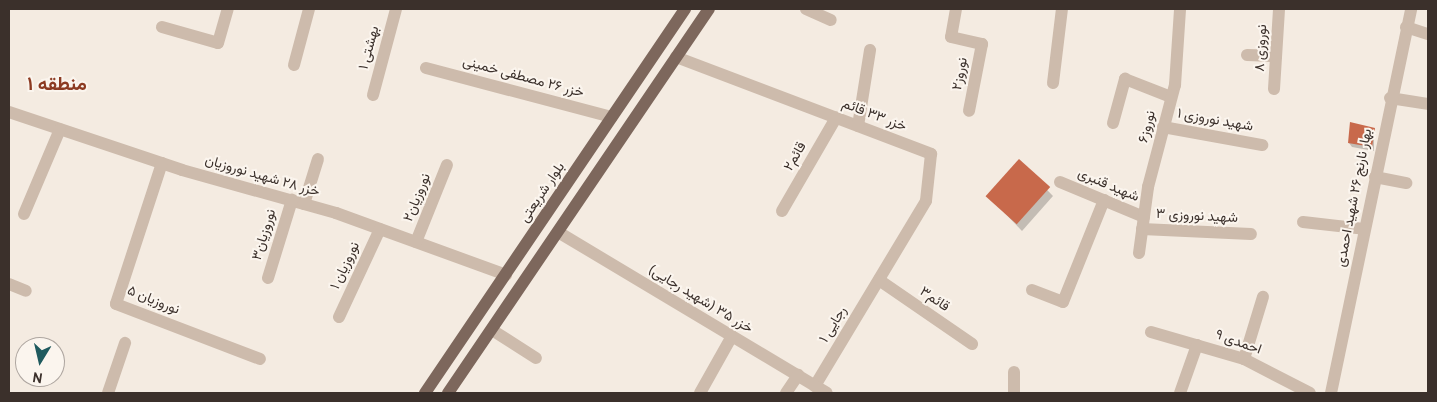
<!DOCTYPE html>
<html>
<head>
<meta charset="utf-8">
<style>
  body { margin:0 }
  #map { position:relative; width:1437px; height:402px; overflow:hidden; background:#f4ebe1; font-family:Overpass,Vazirmatn,sans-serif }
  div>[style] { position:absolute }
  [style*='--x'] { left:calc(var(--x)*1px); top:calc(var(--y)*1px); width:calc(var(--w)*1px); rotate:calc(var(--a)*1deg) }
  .shadow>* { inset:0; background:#0003 }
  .building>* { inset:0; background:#c8694b; transform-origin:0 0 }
  .street>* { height:12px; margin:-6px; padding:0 6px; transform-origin:6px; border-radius:6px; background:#cdbbac }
  .primary>* { height:12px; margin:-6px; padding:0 6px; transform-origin:6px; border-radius:6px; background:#7d675c }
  span { translate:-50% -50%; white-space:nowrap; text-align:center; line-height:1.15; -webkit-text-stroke:4px #fbf5ee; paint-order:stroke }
  .street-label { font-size:14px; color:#3b302b }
  .district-label { font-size:19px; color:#8c3b22; font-weight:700 }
  .frame { position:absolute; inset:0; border:10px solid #3b302b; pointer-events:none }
  .north { position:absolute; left:15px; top:337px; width:50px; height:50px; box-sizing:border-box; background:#fbf5ee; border:1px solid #aea6a0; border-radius:50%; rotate:189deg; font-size:14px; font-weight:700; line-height:20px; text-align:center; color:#3b302b }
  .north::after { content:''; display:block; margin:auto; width:18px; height:22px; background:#1f5a5e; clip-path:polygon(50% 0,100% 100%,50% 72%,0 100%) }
</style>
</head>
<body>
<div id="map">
  <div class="shadow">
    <i style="clip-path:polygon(1374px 129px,1374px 151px,1352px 147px,1349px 143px)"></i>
    <i style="clip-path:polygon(1019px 161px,1053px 196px,1022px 231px,991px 199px)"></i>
  </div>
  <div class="building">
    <i style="clip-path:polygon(1350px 122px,1375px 128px,1372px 147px,1348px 143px)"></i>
    <i style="left:1019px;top:159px;width:42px;height:50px;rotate:42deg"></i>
  </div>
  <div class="street">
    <i style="--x:806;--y:9;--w:27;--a:24"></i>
    <i style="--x:956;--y:9;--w:28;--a:100"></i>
    <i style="--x:951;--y:37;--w:32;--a:13"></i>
    <i style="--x:982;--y:44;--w:68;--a:101"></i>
    <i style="--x:162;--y:27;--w:58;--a:15.9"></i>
    <i style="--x:218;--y:43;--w:35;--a:-74"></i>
    <i style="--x:1406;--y:27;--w:23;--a:18"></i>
    <i style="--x:1247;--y:55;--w:29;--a:2"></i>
    <i style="--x:676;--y:57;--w:273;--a:20.8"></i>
    <i style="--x:931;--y:154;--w:47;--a:96.1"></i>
    <i style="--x:926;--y:201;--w:216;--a:121"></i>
    <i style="--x:294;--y:65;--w:58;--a:-75"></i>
    <i style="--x:426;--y:68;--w:192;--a:14.8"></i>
    <i style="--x:1053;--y:83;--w:75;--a:-83.1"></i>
    <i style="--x:1274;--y:89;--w:80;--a:-86.4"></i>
    <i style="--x:373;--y:95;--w:89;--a:-75"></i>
    <i style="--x:1390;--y:98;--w:38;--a:9"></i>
    <i style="--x:9;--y:112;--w:182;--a:18.5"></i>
    <i style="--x:182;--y:170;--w:160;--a:15.6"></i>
    <i style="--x:336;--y:213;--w:181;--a:20"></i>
    <i style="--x:1113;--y:123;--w:46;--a:-74.7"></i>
    <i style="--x:1125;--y:79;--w:49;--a:21.4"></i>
    <i style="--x:858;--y:126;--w:77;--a:-81"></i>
    <i style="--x:1163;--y:127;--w:101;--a:10.3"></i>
    <i style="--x:162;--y:163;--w:148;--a:108.1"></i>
    <i style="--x:116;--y:304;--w:154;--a:20.9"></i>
    <i style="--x:1375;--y:177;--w:32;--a:11"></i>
    <i style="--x:1060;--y:182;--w:91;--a:22.6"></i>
    <i style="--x:304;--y:204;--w:47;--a:-72.7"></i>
    <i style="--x:782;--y:211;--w:108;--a:-59.9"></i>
    <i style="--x:24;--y:214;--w:92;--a:-67"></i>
    <i style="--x:1303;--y:222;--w:61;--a:6.5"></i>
    <i style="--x:1142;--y:229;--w:109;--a:2.6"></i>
    <i style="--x:558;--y:232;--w:313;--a:30.9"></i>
    <i style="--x:416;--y:242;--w:83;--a:-68.1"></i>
    <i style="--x:1139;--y:253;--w:67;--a:-82.2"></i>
    <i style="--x:1148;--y:187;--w:106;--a:-75.2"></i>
    <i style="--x:1175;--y:85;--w:76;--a:-86.2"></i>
    <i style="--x:268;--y:278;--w:82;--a:-72.9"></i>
    <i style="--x:879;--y:280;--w:113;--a:34.5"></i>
    <i style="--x:9;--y:284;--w:18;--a:22"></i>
    <i style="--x:1032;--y:290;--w:33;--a:21"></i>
    <i style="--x:1063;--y:302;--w:110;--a:-68.1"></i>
    <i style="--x:339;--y:317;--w:97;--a:-65"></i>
    <i style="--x:492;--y:330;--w:52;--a:32.5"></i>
    <i style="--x:1151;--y:332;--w:97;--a:16.2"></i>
    <i style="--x:1244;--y:359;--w:74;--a:27.3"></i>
    <i style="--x:1244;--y:359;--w:65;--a:-73"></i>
    <i style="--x:1014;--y:372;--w:21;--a:90"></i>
    <i style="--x:108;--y:393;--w:53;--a:-71.2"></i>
    <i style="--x:700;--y:393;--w:65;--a:-60.7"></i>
    <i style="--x:786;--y:393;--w:22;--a:-56"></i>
    <i style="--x:1180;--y:393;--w:51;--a:-70.5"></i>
    <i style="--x:1331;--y:393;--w:392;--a:-78.2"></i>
  </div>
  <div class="primary">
    <i style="--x:425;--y:393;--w:464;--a:-55.9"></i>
    <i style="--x:448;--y:393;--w:464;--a:-55.8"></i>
  </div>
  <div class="street-label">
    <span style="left:370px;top:48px;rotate:-75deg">بهشتی ۱</span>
    <span style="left:1262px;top:48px;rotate:-87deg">نوروزی ۸</span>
    <span style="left:961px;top:74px;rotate:-79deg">نوروز۲</span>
    <span style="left:523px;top:78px;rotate:15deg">خزر ۲۶ مصطفی خمینی</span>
    <span style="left:874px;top:116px;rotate:21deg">خزر ۳۳ قائم</span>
    <span style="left:1215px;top:121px;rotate:10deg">شهید نوروزی ۱</span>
    <span style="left:1148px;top:127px;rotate:-75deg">نوروز۶</span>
    <span style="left:796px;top:157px;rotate:-60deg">قائم۲</span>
    <span style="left:262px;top:177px;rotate:16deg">خزر ۲۸ شهید نوروزیان</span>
    <span style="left:1108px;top:186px;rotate:23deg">شهید قنبری</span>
    <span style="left:543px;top:193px;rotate:-56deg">بلوار شریعتی</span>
    <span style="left:418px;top:198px;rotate:-68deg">نوروزیان۲</span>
    <span style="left:1355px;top:198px;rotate:-79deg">بهار نارنج ۲۶ شهید احمدی</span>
    <span style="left:1197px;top:217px;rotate:3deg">شهید نوروزی ۳</span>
    <span style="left:265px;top:235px;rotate:-73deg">نوروزیان۳</span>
    <span style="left:346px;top:266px;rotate:-65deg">نوروزیان ۱</span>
    <span style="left:700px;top:300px;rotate:31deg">خزر ۳۵ (شهید رجایی)</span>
    <span style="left:934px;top:300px;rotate:34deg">قائم۳</span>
    <span style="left:153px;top:301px;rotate:22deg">نوروزیان ۵</span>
    <span style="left:834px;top:325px;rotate:-59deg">رجایی ۱</span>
    <span style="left:1238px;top:343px;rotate:20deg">احمدی ۹</span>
  </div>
  <div class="district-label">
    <span style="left:57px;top:86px">منطقه ۱</span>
  </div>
  <div class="frame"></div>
  <div class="north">N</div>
</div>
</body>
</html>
